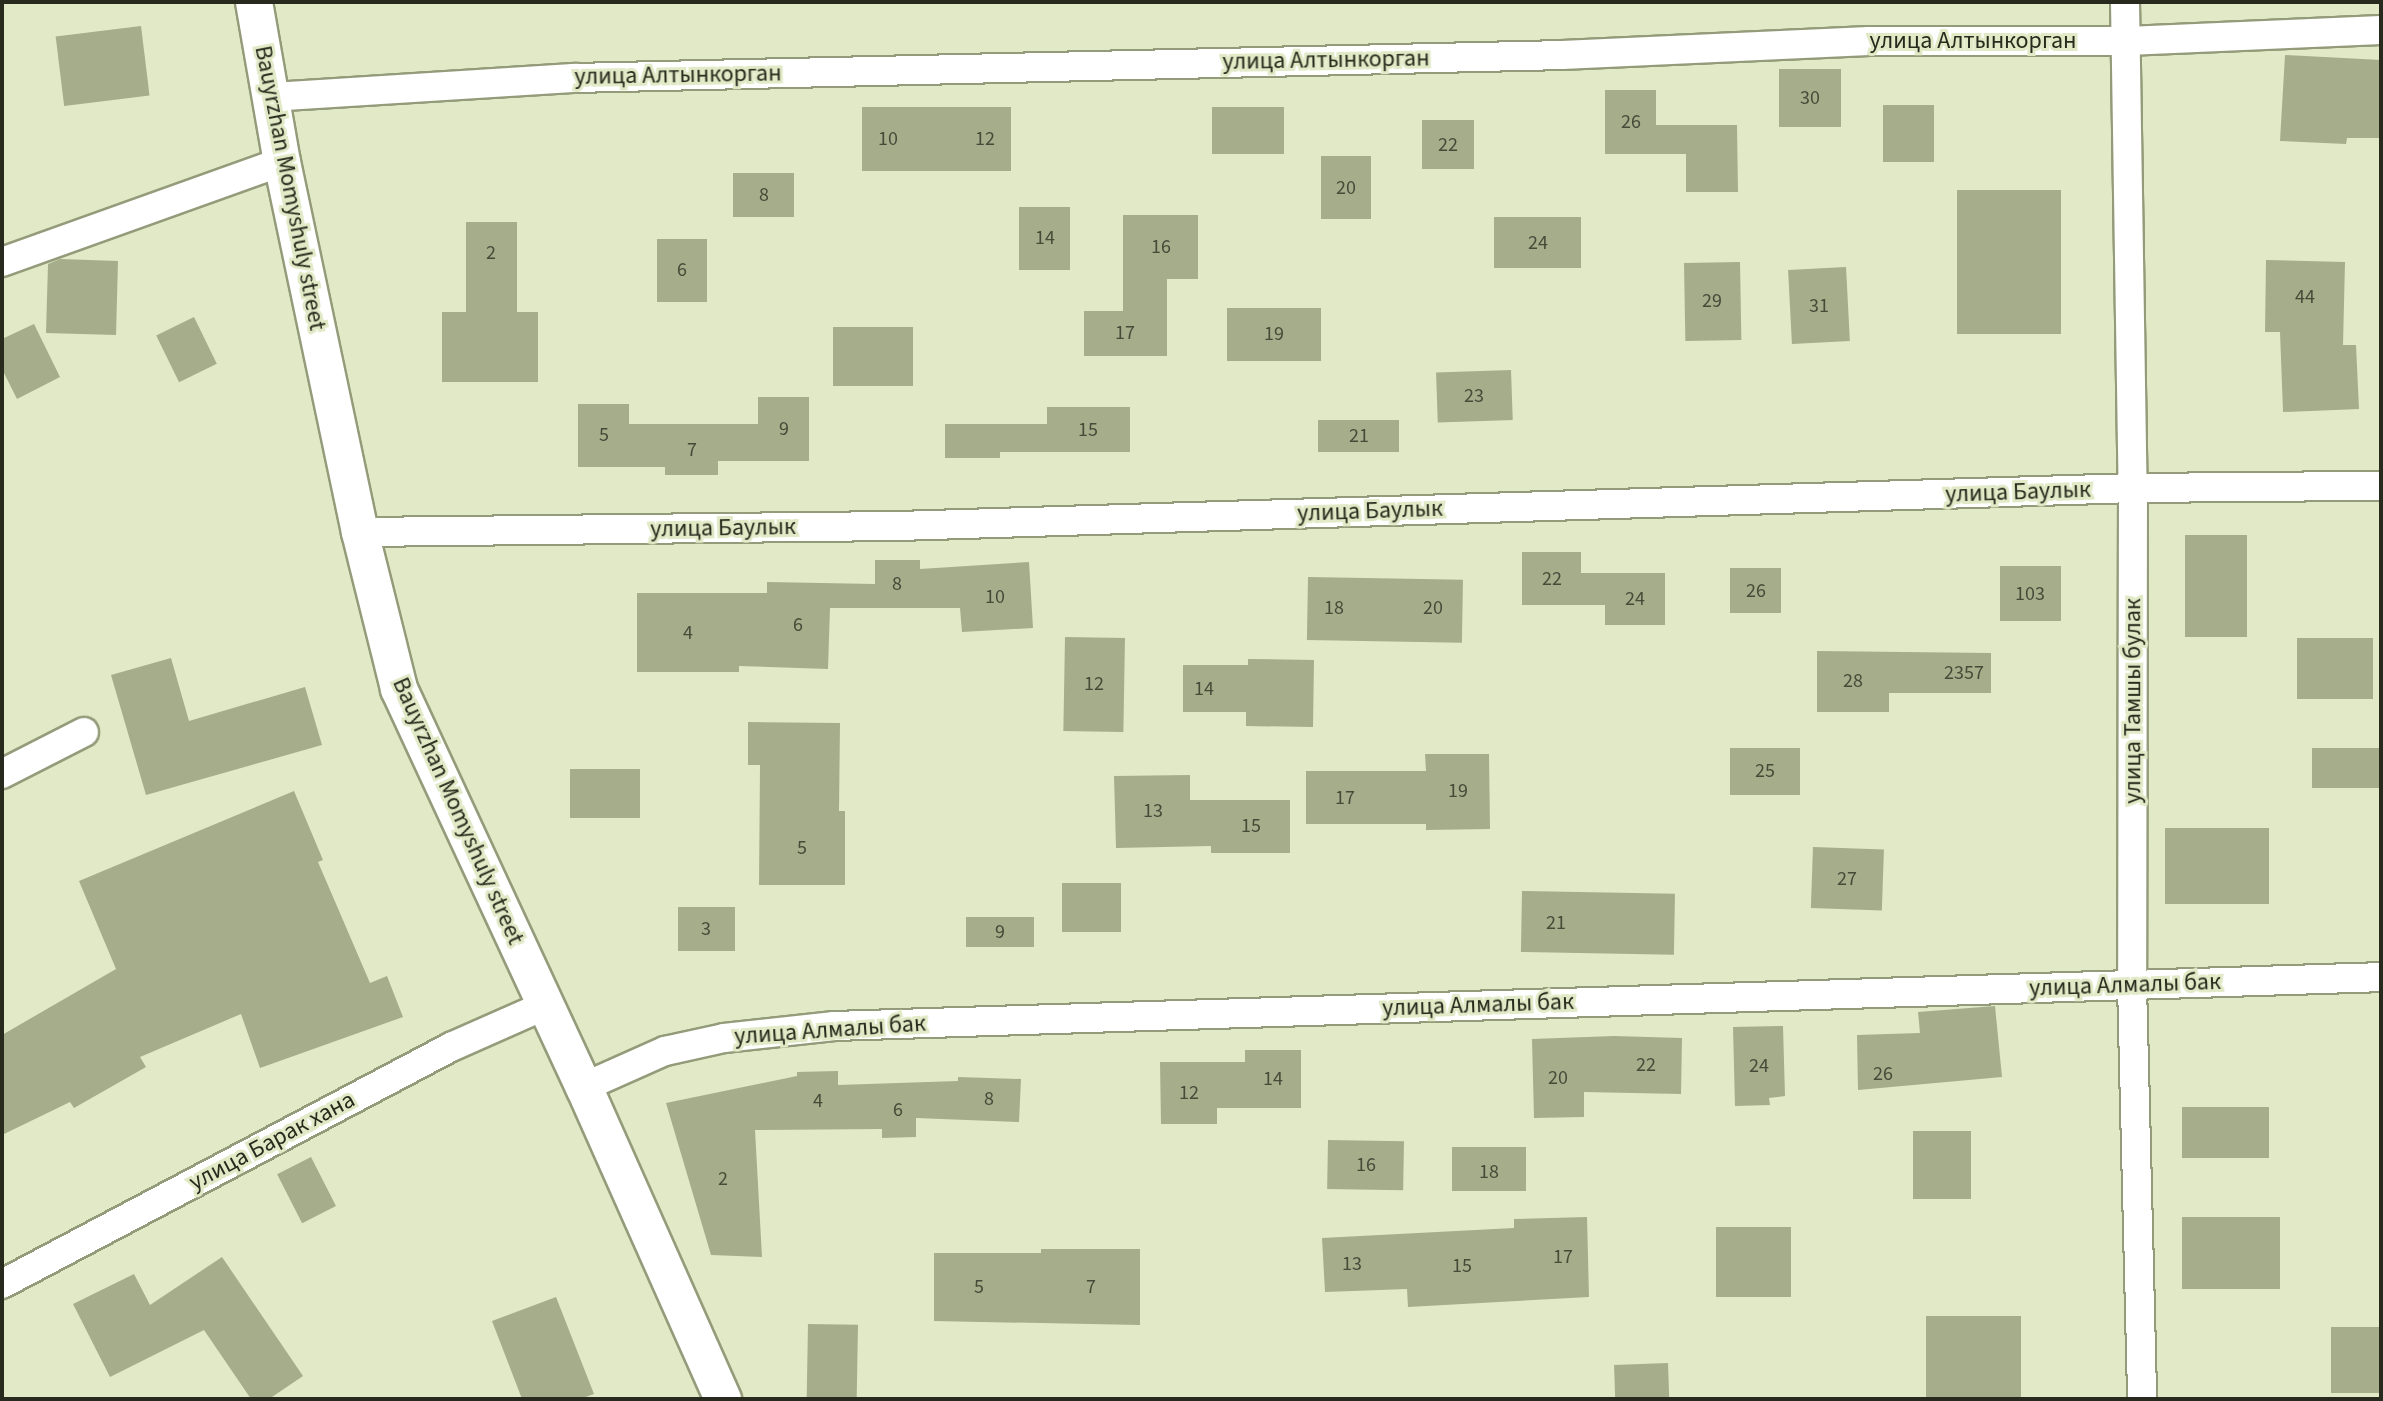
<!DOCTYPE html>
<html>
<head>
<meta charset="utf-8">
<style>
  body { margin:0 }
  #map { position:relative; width:2383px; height:1401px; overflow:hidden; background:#e1e9c6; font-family:"Source Sans 3",sans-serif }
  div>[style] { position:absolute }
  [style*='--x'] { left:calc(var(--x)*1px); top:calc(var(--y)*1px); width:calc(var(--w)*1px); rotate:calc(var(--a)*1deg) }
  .building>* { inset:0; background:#a5ad8b; transform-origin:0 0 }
  .roads { filter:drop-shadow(2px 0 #949b7a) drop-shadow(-2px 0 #949b7a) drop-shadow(0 2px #949b7a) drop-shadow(0 -2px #949b7a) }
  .minor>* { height:28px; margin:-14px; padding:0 14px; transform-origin:14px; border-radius:14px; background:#fff }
  .tertiary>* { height:36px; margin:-18px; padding:0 18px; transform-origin:18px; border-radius:18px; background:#fff }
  span { translate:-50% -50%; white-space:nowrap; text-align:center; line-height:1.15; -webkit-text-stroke:6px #e1e9c6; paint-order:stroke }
  .number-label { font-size:20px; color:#464b38 }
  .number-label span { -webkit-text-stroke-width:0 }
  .street-label { font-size:24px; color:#272a1c }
  .frame { position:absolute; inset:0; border:4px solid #272a1c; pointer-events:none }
</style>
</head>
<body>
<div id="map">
  <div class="building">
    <i style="left:141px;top:26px;width:70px;height:86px;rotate:83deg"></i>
    <i style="clip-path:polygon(2285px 55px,2381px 60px,2381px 138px,2347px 138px,2346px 144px,2280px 141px)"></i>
    <i style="left:1779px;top:69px;width:62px;height:58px"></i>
    <i style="clip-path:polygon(1605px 90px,1656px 90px,1656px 125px,1737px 125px,1738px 192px,1686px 192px,1686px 154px,1605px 154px)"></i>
    <i style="left:1883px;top:105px;width:51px;height:57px"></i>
    <i style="left:862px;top:107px;width:149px;height:64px"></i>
    <i style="left:1212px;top:107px;width:72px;height:47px"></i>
    <i style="left:1422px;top:120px;width:52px;height:49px"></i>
    <i style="left:1321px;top:156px;width:50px;height:63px"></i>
    <i style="left:733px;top:173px;width:61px;height:44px"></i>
    <i style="left:1957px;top:190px;width:104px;height:144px"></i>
    <i style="left:1019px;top:207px;width:51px;height:63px"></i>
    <i style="clip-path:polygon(1123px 215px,1198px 215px,1198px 279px,1167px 279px,1167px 356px,1084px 356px,1084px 311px,1123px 311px)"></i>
    <i style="left:1494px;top:217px;width:87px;height:51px"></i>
    <i style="clip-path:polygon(466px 222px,517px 222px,517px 312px,538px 312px,538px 382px,442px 382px,442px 312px,466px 312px)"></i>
    <i style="left:657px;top:239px;width:50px;height:63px"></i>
    <i style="clip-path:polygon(60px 259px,118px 261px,116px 335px,46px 333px,48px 264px)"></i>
    <i style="clip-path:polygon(2266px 260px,2345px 262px,2343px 345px,2356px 345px,2359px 409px,2283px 412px,2280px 332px,2265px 332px)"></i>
    <i style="left:1740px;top:262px;width:78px;height:56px;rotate:89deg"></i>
    <i style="left:1846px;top:267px;width:74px;height:58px;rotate:87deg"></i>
    <i style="left:1227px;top:308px;width:94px;height:53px"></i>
    <i style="left:194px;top:317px;width:52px;height:42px;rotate:64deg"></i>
    <i style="clip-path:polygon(34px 324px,60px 377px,17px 399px,2px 369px,2px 339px)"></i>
    <i style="left:833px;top:327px;width:80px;height:59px"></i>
    <i style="left:1511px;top:370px;width:50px;height:75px;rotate:88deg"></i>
    <i style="clip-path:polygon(758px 397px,809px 397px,809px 461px,718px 461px,718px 475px,665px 475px,665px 467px,578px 467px,578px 404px,629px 404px,629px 424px,758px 424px)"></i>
    <i style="clip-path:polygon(1047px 407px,1130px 407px,1130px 452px,1000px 452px,1000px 458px,945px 458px,945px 424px,1047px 424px)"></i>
    <i style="left:1318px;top:420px;width:81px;height:32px"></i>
    <i style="left:2185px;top:535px;width:62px;height:102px"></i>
    <i style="clip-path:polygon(1522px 552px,1581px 552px,1581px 573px,1665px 573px,1665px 625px,1605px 625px,1605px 605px,1522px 605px)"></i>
    <i style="clip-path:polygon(875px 560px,920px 560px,920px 569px,1029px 562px,1033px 628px,962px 632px,960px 608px,830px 608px,828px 669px,739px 666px,739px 672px,637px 672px,637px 593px,767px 593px,767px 582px,875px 584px)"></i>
    <i style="left:2000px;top:566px;width:61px;height:55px"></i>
    <i style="left:1730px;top:568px;width:51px;height:45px"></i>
    <i style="left:1308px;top:577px;width:155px;height:63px;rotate:1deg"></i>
    <i style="left:1065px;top:637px;width:60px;height:94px;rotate:1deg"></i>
    <i style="left:2297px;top:638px;width:76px;height:61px"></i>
    <i style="clip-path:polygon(1817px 651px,1991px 653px,1991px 693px,1889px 693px,1889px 712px,1817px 712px)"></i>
    <i style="clip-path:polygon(171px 658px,189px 721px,305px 687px,322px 745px,146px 795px,111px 675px)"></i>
    <i style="clip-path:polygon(1248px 659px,1314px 660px,1313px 727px,1246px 726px,1246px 712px,1183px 712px,1183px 665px,1248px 665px)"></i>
    <i style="clip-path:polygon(748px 722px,840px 723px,839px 811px,845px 811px,845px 885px,759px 885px,760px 765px,748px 765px)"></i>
    <i style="left:1730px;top:748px;width:70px;height:47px"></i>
    <i style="left:2312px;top:748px;width:69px;height:40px"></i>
    <i style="clip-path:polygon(1425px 754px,1489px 754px,1490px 829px,1426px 830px,1426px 824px,1306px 824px,1306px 771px,1426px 771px)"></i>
    <i style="left:570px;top:769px;width:70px;height:49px"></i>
    <i style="clip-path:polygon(1190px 775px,1190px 800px,1290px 800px,1290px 853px,1211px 853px,1211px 846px,1116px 848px,1114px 776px)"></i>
    <i style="clip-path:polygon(294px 791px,323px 860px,318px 862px,370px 983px,387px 976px,403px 1017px,260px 1068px,241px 1014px,140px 1057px,146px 1067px,74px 1108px,70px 1102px,2px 1135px,2px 1035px,116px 969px,79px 881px)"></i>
    <i style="left:2165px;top:828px;width:104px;height:76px"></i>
    <i style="left:1813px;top:847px;width:71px;height:61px;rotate:2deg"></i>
    <i style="left:1062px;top:883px;width:59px;height:49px"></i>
    <i style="left:1522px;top:891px;width:153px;height:61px;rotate:1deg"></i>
    <i style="left:678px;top:907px;width:57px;height:44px"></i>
    <i style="left:966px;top:917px;width:68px;height:30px"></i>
    <i style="clip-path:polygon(1995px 1006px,2002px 1077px,1858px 1090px,1857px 1035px,1920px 1033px,1918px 1012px)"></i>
    <i style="clip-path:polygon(1783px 1026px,1785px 1096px,1769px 1098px,1770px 1105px,1735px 1106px,1733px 1027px)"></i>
    <i style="clip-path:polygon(1614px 1036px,1682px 1038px,1681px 1094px,1584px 1092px,1584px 1117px,1534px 1118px,1532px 1039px)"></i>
    <i style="clip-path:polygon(1245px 1050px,1301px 1050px,1301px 1108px,1217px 1108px,1217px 1124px,1161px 1124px,1160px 1062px,1245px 1062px)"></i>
    <i style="clip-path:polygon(838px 1071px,838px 1085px,958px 1081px,958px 1077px,1021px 1079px,1019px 1122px,916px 1118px,916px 1137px,882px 1138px,882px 1129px,755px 1130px,762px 1257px,711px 1255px,666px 1103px,797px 1076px,797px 1072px)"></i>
    <i style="left:2182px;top:1107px;width:87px;height:51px"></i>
    <i style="left:1913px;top:1131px;width:58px;height:68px"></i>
    <i style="left:1328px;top:1140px;width:76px;height:49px;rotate:1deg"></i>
    <i style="left:1452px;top:1147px;width:74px;height:44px"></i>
    <i style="left:311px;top:1157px;width:55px;height:38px;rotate:63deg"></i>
    <i style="clip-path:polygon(1587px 1217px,1589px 1297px,1408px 1307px,1407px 1289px,1325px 1292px,1322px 1238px,1514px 1228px,1514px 1219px)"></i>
    <i style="left:2182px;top:1217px;width:98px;height:72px"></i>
    <i style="left:1716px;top:1227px;width:75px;height:70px"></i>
    <i style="clip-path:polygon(1041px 1249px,1140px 1249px,1140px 1325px,934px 1321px,934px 1253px,1041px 1253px)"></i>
    <i style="clip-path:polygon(222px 1257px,303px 1376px,269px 1399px,251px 1399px,204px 1330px,110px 1377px,73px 1304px,134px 1274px,150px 1305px)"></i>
    <i style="clip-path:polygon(556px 1297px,594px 1394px,580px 1399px,522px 1399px,492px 1321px)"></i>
    <i style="left:1926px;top:1316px;width:95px;height:81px"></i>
    <i style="left:808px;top:1324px;width:50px;height:75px;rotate:1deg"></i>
    <i style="left:2331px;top:1327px;width:50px;height:66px"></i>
    <i style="left:1668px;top:1363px;width:36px;height:54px;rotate:88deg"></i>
  </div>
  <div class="roads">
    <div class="minor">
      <i style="--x:2125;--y:2;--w:486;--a:89.1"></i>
      <i style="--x:2133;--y:488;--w:496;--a:90.1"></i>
      <i style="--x:2132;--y:984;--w:415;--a:88.6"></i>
      <i style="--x:271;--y:97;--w:304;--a:-3.6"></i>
      <i style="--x:574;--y:78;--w:988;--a:-1.33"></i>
      <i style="--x:1562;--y:55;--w:307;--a:-2.6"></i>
      <i style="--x:1869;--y:41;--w:258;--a:0"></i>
      <i style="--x:2127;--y:41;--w:254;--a:-2.5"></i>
      <i style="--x:2;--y:262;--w:297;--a:-19.7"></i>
      <i style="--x:360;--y:532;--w:538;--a:-0.64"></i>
      <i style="--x:898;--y:526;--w:1236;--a:-1.76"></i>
      <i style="--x:2133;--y:488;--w:248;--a:-0.5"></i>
      <i style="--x:2;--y:774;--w:92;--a:-27.1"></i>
      <i style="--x:584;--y:1087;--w:89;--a:-24"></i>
      <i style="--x:665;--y:1051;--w:60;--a:-12.4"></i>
      <i style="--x:724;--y:1038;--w:111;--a:-6.2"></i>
      <i style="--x:834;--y:1026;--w:1548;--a:-1.81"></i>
      <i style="--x:2;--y:1284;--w:508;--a:-27.83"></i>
      <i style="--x:451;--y:1047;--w:104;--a:-23.9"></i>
    </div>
    <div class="tertiary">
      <i style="--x:254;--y:2;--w:162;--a:80.1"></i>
      <i style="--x:282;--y:162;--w:378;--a:78.1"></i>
      <i style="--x:360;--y:532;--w:162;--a:76"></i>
      <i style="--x:399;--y:689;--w:439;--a:65.1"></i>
      <i style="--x:584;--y:1087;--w:342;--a:66"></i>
    </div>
  </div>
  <div class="number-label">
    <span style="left:1810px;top:98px">30</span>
    <span style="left:1631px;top:122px">26</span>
    <span style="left:888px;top:139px">10</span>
    <span style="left:985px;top:139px">12</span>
    <span style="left:1448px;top:145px">22</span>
    <span style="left:1346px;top:188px">20</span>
    <span style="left:764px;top:195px">8</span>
    <span style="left:1045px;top:238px">14</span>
    <span style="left:1538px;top:243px">24</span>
    <span style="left:1161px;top:247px">16</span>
    <span style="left:491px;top:253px">2</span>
    <span style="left:682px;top:270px">6</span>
    <span style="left:2305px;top:297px">44</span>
    <span style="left:1712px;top:301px">29</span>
    <span style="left:1819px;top:306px">31</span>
    <span style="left:1125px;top:333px">17</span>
    <span style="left:1274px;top:334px">19</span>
    <span style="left:1474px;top:396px">23</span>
    <span style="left:784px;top:429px">9</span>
    <span style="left:1088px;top:430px">15</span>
    <span style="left:604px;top:435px">5</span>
    <span style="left:1359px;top:436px">21</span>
    <span style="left:692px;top:450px">7</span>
    <span style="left:1552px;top:579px">22</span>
    <span style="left:897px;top:584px">8</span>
    <span style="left:1756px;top:591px">26</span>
    <span style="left:2030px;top:594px">103</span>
    <span style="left:995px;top:597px">10</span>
    <span style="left:1635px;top:599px">24</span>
    <span style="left:1334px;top:608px">18</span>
    <span style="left:1433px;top:608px">20</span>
    <span style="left:798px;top:625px">6</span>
    <span style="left:688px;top:633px">4</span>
    <span style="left:1964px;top:673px">2357</span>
    <span style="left:1853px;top:681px">28</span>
    <span style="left:1094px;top:684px">12</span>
    <span style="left:1204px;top:689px">14</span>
    <span style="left:1765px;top:771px">25</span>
    <span style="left:1458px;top:791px">19</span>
    <span style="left:1345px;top:798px">17</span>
    <span style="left:1153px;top:811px">13</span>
    <span style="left:1251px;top:826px">15</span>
    <span style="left:802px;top:848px">5</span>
    <span style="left:1847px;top:879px">27</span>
    <span style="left:1556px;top:923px">21</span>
    <span style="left:706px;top:929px">3</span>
    <span style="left:1000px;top:932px">9</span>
    <span style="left:1646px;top:1065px">22</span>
    <span style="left:1759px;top:1066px">24</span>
    <span style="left:1883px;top:1074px">26</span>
    <span style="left:1558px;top:1078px">20</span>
    <span style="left:1273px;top:1079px">14</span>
    <span style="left:1189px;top:1093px">12</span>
    <span style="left:989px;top:1099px">8</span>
    <span style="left:818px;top:1101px">4</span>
    <span style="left:898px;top:1110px">6</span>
    <span style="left:1366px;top:1165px">16</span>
    <span style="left:1489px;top:1172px">18</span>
    <span style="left:723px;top:1179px">2</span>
    <span style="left:1563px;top:1257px">17</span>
    <span style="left:1352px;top:1264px">13</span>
    <span style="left:1462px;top:1266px">15</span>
    <span style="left:979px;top:1287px">5</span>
    <span style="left:1091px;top:1287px">7</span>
  </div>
  <div class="street-label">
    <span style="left:1973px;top:41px">улица Алтынкорган</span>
    <span style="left:1326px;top:60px;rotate:-1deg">улица Алтынкорган</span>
    <span style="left:678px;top:75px;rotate:-1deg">улица Алтынкорган</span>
    <span style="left:290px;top:188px;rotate:79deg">Bauyrzhan Momyshuly street</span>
    <span style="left:2018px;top:492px;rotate:-2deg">улица Баулык</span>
    <span style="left:1370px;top:511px;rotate:-2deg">улица Баулык</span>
    <span style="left:723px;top:528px;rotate:-1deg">улица Баулык</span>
    <span style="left:2133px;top:701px;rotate:-90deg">улица Тамшы булак</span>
    <span style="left:458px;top:811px;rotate:66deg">Bauyrzhan Momyshuly street</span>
    <span style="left:2125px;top:985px;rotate:-2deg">улица Алмалы бак</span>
    <span style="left:1478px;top:1005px;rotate:-2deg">улица Алмалы бак</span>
    <span style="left:830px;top:1030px;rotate:-4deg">улица Алмалы бак</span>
    <span style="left:272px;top:1141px;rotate:-28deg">улица Барак хана</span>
  </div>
  <div class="frame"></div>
</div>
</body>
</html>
